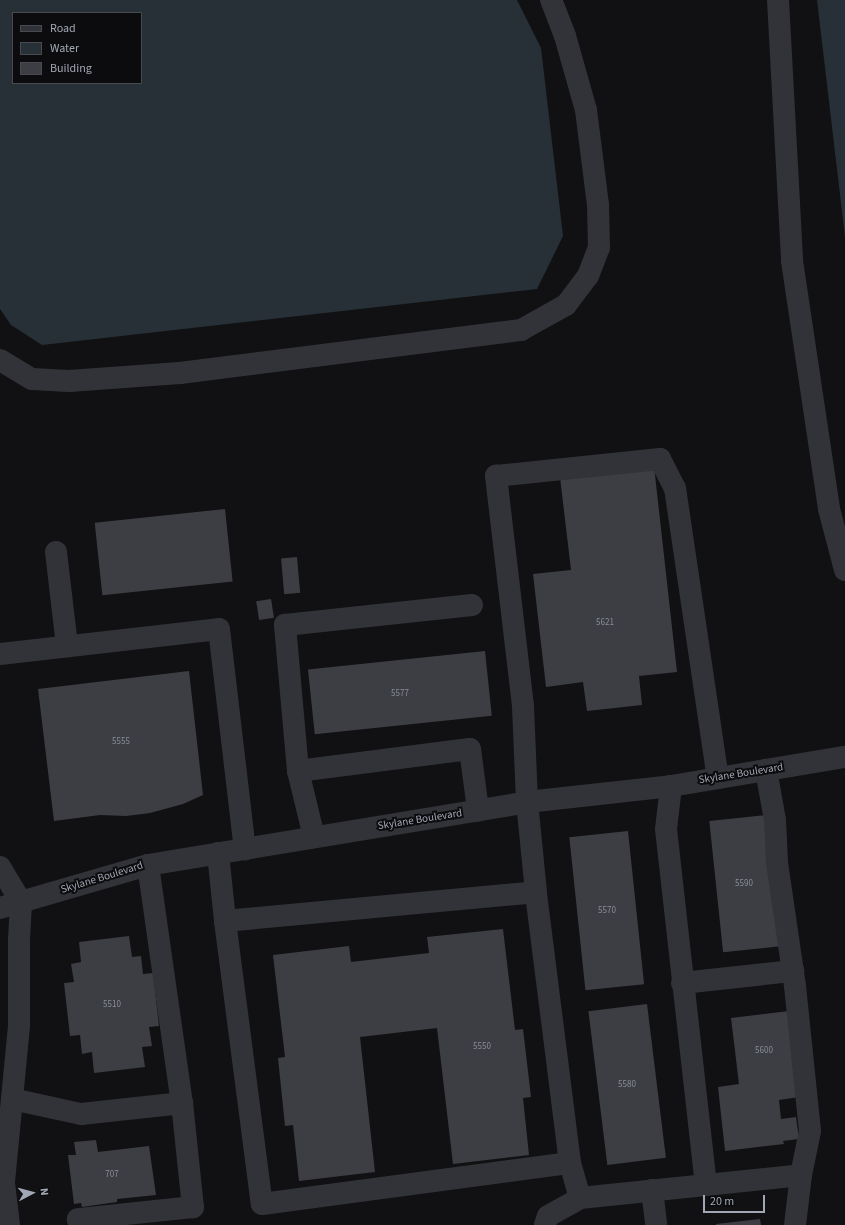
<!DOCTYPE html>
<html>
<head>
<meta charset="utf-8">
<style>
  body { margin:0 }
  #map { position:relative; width:845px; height:1225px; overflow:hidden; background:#111113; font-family:"Source Sans 3",sans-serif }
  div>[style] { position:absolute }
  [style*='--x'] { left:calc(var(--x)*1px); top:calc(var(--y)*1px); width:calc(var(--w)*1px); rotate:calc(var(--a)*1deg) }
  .water>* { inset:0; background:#273037 }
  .building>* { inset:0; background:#3d3e43; transform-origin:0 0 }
  .minor>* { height:22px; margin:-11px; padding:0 11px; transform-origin:11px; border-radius:11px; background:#323338 }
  span { translate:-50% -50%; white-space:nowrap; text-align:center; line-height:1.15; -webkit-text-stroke:4px #0c0c0e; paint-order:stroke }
  .number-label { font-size:9px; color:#888d98 }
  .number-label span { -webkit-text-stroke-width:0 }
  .street-label { font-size:11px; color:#a1a7b5 }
  .legend { position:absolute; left:12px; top:12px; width:130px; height:72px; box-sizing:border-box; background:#0c0c0e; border:1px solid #484a51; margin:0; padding:5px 7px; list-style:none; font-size:12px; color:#a1a7b5 }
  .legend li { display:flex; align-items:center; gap:8px; height:20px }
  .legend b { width:20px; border:1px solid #484a51 }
  .north { position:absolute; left:12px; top:1173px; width:40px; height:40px; -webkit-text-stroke:3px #0c0c0e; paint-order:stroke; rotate:84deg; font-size:11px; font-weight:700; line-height:16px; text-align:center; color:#a1a7b5 }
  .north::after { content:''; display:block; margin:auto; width:14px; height:18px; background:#a1a7b5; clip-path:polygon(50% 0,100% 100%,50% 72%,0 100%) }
  .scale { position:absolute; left:703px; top:1195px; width:62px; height:18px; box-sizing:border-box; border:2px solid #a1a7b5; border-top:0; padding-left:5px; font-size:12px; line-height:14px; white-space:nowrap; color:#a1a7b5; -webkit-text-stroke:3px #0c0c0e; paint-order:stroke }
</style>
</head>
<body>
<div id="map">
  <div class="water">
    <i style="clip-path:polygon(evenodd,0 0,517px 0,541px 48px,563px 236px,537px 289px,42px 345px,11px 325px,0 309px,0 0,13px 13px,141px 13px,141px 83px,13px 83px,13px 13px)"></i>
    <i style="clip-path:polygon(817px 0,845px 0,845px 237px)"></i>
  </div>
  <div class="building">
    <i style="clip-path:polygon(654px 466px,677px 672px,639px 676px,642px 705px,587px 711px,583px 682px,546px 687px,533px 574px,571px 570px,560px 477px)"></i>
    <i style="left:225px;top:509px;width:73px;height:131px;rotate:84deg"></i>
    <i style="left:297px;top:557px;width:36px;height:16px;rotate:85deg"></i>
    <i style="left:271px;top:599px;width:19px;height:15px;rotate:81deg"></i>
    <i style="left:485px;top:651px;width:65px;height:178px;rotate:84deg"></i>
    <i style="clip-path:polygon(189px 671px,203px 795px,183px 804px,150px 813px,126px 816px,100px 815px,54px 821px,38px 689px)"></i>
    <i style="left:766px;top:815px;width:132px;height:57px;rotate:84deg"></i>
    <i style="left:628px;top:831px;width:154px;height:59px;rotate:84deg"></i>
    <i style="clip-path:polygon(503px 929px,515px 1030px,523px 1029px,531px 1097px,523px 1098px,529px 1155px,453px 1164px,437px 1028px,360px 1037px,375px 1172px,299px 1181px,293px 1125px,285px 1126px,278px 1058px,285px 1057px,273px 955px,349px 946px,351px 962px,429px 953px,427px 937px)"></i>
    <i style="clip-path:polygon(129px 936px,132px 957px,141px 956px,143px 974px,153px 973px,159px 1026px,149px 1027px,152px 1046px,142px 1047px,145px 1067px,94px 1073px,92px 1052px,82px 1054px,80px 1035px,70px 1036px,64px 983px,74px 982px,71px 964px,81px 962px,79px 942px)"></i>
    <i style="left:647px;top:1004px;width:155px;height:59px;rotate:83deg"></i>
    <i style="clip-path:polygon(789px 1011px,799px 1097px,779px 1100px,781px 1119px,796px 1117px,799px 1139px,783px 1141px,784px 1144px,725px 1151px,718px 1087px,739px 1084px,731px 1018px)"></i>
    <i style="clip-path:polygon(96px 1140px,98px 1152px,149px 1146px,156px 1195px,117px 1199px,117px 1202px,82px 1207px,81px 1203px,74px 1204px,68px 1155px,76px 1155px,74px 1142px)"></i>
    <i style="clip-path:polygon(760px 1219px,761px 1225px,716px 1225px,716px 1224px)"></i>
  </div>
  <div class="minor">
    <i style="--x:778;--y:0;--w:261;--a:86.9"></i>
    <i style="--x:792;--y:261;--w:251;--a:81.5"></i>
    <i style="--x:829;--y:509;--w:63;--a:75.3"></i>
    <i style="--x:0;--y:360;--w:37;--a:31"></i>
    <i style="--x:32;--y:379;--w:37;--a:3"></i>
    <i style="--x:69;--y:381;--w:111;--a:-4.1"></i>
    <i style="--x:180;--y:373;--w:344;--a:-7.2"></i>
    <i style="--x:521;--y:330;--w:51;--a:-29.1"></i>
    <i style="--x:566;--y:305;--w:36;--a:-53"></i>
    <i style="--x:588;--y:276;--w:30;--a:-69"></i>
    <i style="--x:599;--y:248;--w:43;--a:-91.3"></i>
    <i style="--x:598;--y:205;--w:96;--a:-97.2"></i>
    <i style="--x:586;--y:110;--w:77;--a:-105.8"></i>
    <i style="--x:565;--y:36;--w:39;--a:-111"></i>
    <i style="--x:56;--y:552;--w:95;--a:83.3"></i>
    <i style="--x:0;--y:654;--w:220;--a:-6.5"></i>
    <i style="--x:219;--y:629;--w:222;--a:83.3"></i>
    <i style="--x:298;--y:771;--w:173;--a:-7.3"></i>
    <i style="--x:470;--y:749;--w:62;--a:82.5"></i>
    <i style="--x:671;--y:786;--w:43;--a:96.6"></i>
    <i style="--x:666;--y:829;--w:358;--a:83.6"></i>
    <i style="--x:314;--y:837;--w:68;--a:-103.6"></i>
    <i style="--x:298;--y:771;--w:147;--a:-95.1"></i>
    <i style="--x:285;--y:625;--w:188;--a:-6.1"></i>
    <i style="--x:218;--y:853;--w:68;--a:84.1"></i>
    <i style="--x:225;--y:921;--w:285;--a:82.6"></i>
    <i style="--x:262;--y:1204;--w:311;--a:-7.6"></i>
    <i style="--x:570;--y:1163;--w:273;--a:-97.2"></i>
    <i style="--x:536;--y:892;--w:90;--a:-95.7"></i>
    <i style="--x:527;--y:802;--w:96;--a:-92.4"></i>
    <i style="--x:523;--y:706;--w:232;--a:-96.7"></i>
    <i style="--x:496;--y:476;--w:165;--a:-5.9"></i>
    <i style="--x:660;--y:459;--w:33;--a:63"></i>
    <i style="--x:675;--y:488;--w:293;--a:81.6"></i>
    <i style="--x:148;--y:865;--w:240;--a:81.9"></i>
    <i style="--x:0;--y:867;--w:41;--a:59"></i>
    <i style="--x:21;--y:902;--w:38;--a:93"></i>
    <i style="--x:19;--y:940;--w:86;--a:90"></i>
    <i style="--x:19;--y:1026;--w:158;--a:95.5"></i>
    <i style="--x:4;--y:1183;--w:42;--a:83.2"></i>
    <i style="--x:0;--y:908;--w:154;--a:-16.2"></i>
    <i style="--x:148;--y:865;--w:384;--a:-9.4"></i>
    <i style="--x:527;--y:802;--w:145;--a:-6.3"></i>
    <i style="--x:671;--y:786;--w:176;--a:-9.5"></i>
    <i style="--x:225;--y:921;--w:312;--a:-5.3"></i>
    <i style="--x:682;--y:983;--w:112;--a:-6.2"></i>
    <i style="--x:12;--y:1099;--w:71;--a:12.3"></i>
    <i style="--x:81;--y:1114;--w:102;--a:-6.2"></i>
    <i style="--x:182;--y:1103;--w:105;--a:84"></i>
    <i style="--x:193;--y:1207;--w:116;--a:174"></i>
    <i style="--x:570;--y:1163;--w:36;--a:74"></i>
    <i style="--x:580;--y:1198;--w:222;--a:-5.9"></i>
    <i style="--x:801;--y:1175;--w:45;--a:-78.4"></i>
    <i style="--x:810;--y:1131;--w:146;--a:-95.9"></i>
    <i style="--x:795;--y:986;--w:125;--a:-98.3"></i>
    <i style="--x:777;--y:862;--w:42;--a:-92.7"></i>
    <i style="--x:775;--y:820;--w:51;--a:-100.2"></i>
    <i style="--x:652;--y:1190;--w:35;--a:83"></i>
    <i style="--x:545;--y:1225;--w:9;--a:-72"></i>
    <i style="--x:548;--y:1216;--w:37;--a:-29"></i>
    <i style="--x:795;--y:1225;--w:50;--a:-83.2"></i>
  </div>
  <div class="number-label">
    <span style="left:605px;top:623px">5621</span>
    <span style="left:400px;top:694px">5577</span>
    <span style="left:121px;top:742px">5555</span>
    <span style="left:744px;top:884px">5590</span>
    <span style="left:607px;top:911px">5570</span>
    <span style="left:112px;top:1005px">5510</span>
    <span style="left:482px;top:1047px">5550</span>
    <span style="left:764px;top:1051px">5600</span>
    <span style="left:627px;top:1085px">5580</span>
    <span style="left:112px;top:1175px">707</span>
  </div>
  <div class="street-label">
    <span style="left:741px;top:774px;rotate:-9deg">Skylane Boulevard</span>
    <span style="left:420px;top:820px;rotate:-9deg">Skylane Boulevard</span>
    <span style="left:102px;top:878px;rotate:-17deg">Skylane Boulevard</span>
  </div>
  <ul class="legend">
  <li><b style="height:5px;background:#323338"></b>Road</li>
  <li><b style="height:11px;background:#273037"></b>Water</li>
  <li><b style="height:11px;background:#3d3e43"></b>Building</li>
  </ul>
  <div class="north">N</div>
  <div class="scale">20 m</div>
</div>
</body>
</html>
